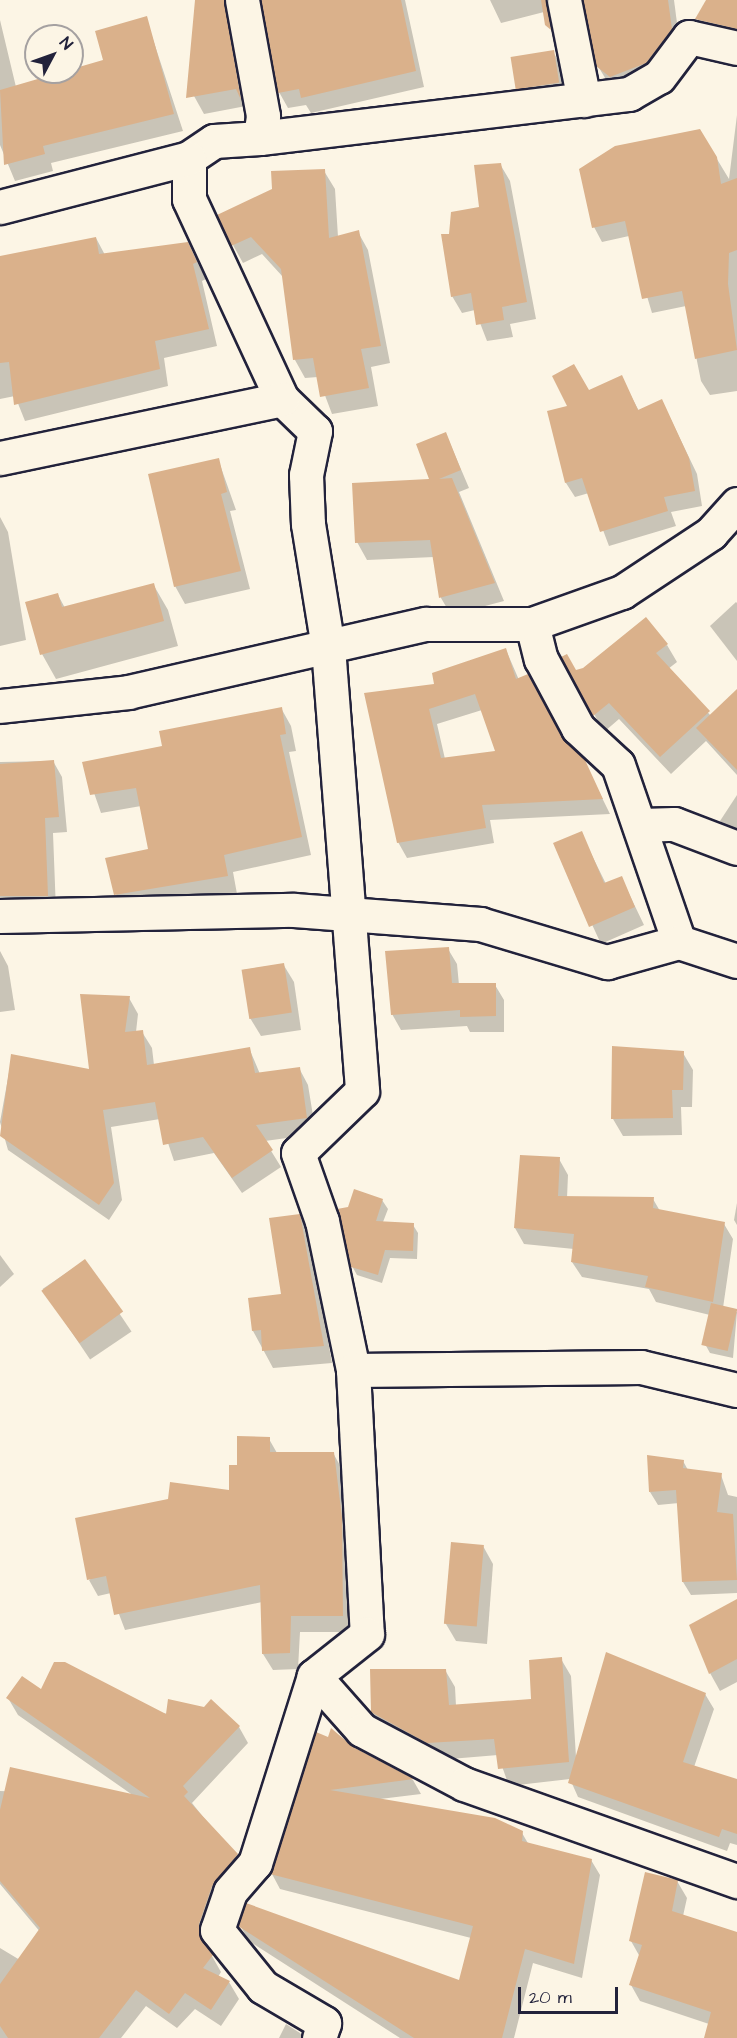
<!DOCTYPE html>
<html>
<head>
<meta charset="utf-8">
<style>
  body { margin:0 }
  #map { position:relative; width:737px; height:2038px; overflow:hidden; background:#fcf5e5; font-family:"Architects Daughter",sans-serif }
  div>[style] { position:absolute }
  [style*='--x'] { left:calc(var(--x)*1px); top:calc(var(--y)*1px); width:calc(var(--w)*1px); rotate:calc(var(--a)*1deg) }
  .shadow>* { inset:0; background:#0003; transform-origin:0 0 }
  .building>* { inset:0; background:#dab18b; transform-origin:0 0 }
  .roads { filter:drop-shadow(2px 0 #22223b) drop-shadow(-2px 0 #22223b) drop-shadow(0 2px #22223b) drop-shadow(0 -2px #22223b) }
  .minor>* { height:33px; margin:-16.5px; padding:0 16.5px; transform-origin:16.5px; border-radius:16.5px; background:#fcf5e5 }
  span { translate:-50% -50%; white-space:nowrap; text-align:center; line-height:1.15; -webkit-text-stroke:5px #fcf5e5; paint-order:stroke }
  .north { position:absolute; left:24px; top:24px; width:60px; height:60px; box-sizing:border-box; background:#fcf5e5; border:2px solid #a5a1a1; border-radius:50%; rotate:49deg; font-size:16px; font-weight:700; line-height:24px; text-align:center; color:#22223b }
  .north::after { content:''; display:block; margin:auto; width:21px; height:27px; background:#22223b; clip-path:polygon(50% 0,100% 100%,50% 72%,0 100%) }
  .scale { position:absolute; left:518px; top:1987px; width:100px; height:27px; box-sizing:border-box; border:3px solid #22223b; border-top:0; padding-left:8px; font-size:18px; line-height:21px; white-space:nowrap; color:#22223b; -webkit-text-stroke:4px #fcf5e5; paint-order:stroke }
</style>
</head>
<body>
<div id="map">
  <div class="shadow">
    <i style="clip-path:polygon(212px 0,225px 0,233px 14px,246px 106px,204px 114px,194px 96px)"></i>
    <i style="clip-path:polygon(259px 0,405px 0,424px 87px,311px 113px,306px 105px,288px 108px,279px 92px)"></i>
    <i style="clip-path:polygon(490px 0,567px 0,556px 41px,544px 12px,501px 23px)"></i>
    <i style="clip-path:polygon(583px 0,674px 0,680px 46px,656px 79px,608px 83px,598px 66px)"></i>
    <i style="clip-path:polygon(708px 0,737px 0,737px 44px,706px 36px,697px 19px)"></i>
    <i style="clip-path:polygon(146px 18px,183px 131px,51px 163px,53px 171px,15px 181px,0 145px,0 20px,16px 87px,105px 61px)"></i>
    <i style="clip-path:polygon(553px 52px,564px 70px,568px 101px,528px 106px,517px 88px)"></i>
    <i style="clip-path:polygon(737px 115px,737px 391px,710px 395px,701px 381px,686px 306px,652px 313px,629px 236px,602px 242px,594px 227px,700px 131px,729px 179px)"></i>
    <i style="clip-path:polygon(500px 164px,510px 181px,536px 319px,510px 324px,513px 337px,487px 341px,475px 310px,462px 313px,452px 296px)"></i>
    <i style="clip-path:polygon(324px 171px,335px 189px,338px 237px,358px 232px,368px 250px,390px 363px,371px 367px,378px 406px,332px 414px,318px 377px,305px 378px,295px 360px,283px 277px,262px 254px,243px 263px,233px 245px)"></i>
    <i style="clip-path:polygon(96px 238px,105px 255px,188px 244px,206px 279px,202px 281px,217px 346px,164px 358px,168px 386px,25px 421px,15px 396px,0 399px,0 257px)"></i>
    <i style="clip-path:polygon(621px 377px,639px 411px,662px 401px,697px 474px,702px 506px,671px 512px,676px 526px,609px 546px,589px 493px,575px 497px,566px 483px,549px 412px,570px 407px)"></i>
    <i style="clip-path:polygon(446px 434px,469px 488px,459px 492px,504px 601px,451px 615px,441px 598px,434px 557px,367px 560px,357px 542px,431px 481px)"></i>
    <i style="clip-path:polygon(218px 459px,236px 510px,230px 511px,250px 589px,185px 604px,175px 586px)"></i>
    <i style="clip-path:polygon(0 517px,8px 532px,26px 640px,0 646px)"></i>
    <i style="clip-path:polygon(153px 584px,168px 610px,178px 646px,56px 679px,42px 654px,58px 595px,65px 608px)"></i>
    <i style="clip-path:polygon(736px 602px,737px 603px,737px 661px,710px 626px)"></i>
    <i style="clip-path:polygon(667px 645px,677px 662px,668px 669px,711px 716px,737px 691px,737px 785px,737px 775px,706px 741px,671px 774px,619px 719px,604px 732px,563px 657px,576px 672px)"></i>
    <i style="clip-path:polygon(evenodd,506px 650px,519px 680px,584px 761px,610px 814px,490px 820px,494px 843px,407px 858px,398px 842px,366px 694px,436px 686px,506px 650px,482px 710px,497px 752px,445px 759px,437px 724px,482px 710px)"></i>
    <i style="clip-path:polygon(281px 708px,291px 726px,296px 751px,289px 752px,311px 855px,233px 872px,237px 894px,126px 912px,116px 894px,150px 850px,141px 806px,101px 813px,84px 764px,164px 747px)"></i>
    <i style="clip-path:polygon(53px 761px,62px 777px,67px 832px,53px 833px,56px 911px,0 913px,0 762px)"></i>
    <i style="clip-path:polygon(737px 795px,737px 841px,720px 821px)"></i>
    <i style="clip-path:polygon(581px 833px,606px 884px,621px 877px,644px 925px,601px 944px,555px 844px)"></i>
    <i style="clip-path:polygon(448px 949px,457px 964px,459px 985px,495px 985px,504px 1000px,504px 1032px,470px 1032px,467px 1026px,401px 1030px,392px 1014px)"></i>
    <i style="clip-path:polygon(0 951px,8px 966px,15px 1010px,0 1012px)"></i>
    <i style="clip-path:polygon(283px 964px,294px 982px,301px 1030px,261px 1036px,250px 1018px,243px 970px)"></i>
    <i style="clip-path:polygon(129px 998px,138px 1014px,136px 1032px,142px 1032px,152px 1048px,154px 1065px,249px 1048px,260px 1074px,299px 1068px,308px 1085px,316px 1134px,265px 1141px,281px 1167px,242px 1193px,214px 1153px,174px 1161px,160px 1119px,111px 1127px,122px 1200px,109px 1220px,8px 1150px,0 1122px,12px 1056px,91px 1071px)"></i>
    <i style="clip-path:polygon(683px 1053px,693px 1070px,692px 1107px,681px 1107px,682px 1135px,623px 1136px,613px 1119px)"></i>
    <i style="clip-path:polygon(559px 1159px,568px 1175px,567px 1198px,653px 1199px,660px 1211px,724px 1224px,733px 1239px,723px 1308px,737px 1312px,733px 1358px,710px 1353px,705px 1344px,710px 1315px,656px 1302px,649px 1289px,582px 1277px,572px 1262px,574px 1249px,524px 1244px,515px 1228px)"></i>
    <i style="clip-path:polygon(382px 1200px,388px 1209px,383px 1222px,413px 1225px,418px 1233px,417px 1259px,390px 1258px,382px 1283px,357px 1275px,352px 1266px)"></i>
    <i style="clip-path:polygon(737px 1203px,737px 1225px,734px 1220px)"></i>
    <i style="clip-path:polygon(299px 1215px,309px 1233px,332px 1363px,273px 1368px,253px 1331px,250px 1299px,283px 1295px)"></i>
    <i style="clip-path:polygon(0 1255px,14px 1274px,0 1287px)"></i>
    <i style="left:84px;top:1261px;width:85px;height:50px;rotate:56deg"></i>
    <i style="clip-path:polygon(269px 1439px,277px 1453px,333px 1453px,342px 1469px,351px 1632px,300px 1632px,298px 1669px,273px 1670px,263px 1654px,262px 1602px,125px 1630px,111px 1593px,98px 1596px,89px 1580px,230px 1491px,239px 1466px)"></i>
    <i style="clip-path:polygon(683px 1461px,688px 1470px,721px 1475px,728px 1495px,737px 1497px,737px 1593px,691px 1595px,683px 1582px,679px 1503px,658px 1505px,650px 1492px)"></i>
    <i style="clip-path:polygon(483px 1546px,493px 1564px,487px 1644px,456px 1641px,446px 1624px)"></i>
    <i style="clip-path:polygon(737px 1615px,737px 1682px,720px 1691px,710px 1673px)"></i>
    <i style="clip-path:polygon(561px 1659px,571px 1676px,576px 1757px,705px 1694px,714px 1709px,694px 1767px,737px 1781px,737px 1845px,730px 1843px,727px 1851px,578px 1797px,570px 1779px,509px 1786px,498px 1755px,438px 1760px,382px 1729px,372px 1711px,445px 1670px,455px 1687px,456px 1706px,533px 1700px)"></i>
    <i style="clip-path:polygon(42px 1691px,239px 1727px,248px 1743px,192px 1803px,247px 1872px,221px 1903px,208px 1949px,221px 1972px,218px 1977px,229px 1982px,239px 1999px,221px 2026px,195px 2009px,177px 2028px,146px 2006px,121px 2038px,0 2038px,0 1948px,108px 2013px,0 1884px,0 1791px,134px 1796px,18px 1715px,8px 1698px)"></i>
    <i style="clip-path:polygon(352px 1748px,413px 1780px,421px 1794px,380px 1799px,522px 1833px,529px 1845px,591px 1860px,600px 1875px,582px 1978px,533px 1963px,514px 2038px,400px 2038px,249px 1941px,240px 1925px,460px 1982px,471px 1938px,280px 1889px,272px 1874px)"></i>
    <i style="clip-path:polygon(677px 1881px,687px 1898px,683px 1916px,737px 1933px,737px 2038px,706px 2038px,709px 2024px,640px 2001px,631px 1985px,640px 1957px,631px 1941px)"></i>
    <i style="clip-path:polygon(286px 2024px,300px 2033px,303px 2038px,279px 2038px)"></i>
  </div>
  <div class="building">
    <i style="clip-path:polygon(195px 0,224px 0,241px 100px,236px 89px,186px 98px)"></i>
    <i style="clip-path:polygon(261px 0,401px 0,416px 71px,301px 98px,299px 89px,278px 93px)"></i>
    <i style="clip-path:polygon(541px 0,546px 0,551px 30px,545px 25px)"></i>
    <i style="clip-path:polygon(583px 0,668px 0,672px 29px,646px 63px,610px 77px,596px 66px)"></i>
    <i style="clip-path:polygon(706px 0,737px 0,737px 29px,695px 19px)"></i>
    <i style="clip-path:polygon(147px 16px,174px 114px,43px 146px,45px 154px,4px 165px,0 90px,103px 60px,95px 31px)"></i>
    <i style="left:554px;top:50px;width:33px;height:44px;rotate:81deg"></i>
    <i style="clip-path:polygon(700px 129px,717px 157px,721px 184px,737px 178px,737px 250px,729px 253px,728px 284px,737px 350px,695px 359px,682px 291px,642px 299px,625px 221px,592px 228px,579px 169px,615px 146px)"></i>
    <i style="clip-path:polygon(501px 163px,527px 302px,502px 307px,504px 320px,476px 325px,471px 293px,451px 297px,441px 234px,449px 234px,451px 212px,479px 207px,474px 165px)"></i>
    <i style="clip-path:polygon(325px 169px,329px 238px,359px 230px,381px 346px,361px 349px,369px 388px,320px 397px,313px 358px,293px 360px,281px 269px,251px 237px,231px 246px,217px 215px,272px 189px,271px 171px)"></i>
    <i style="clip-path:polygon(96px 237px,99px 254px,188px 242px,197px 262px,193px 264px,209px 329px,155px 341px,160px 369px,14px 405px,9px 362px,0 363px,0 256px)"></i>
    <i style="clip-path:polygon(574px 364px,589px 390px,622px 375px,638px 410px,662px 399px,689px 458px,695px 491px,664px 497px,668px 511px,600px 532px,582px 478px,565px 483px,547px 411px,567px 406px,552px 376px)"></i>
    <i style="clip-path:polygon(446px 432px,461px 470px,439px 479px,452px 478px,495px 583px,439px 598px,430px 540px,355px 543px,352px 483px,429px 479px,416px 444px)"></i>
    <i style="clip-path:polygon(219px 458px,227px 492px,221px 494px,241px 571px,174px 587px,148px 474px)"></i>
    <i style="clip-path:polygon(154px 583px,164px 621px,40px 655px,25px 602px,58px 593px,62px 607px)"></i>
    <i style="clip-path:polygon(646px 617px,668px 644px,656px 653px,710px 711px,660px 757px,609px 703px,593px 716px,561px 657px,567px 654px,576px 670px,583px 668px)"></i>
    <i style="clip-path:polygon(evenodd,506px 648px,516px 679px,528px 674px,562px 737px,585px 760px,603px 799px,482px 805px,486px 828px,397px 843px,364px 693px,434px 684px,432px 673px,506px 648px,475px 694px,495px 751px,441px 758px,429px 709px,475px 694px)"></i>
    <i style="clip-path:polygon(737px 689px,737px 770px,696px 728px)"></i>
    <i style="clip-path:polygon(282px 707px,286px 734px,280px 735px,302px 837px,224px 855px,228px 876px,114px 895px,105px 858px,148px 849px,136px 788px,90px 795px,82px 762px,162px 746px,159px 731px)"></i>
    <i style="clip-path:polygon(54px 760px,59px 817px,45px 818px,48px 896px,0 896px,0 764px)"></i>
    <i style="clip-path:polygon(582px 831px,604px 883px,622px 876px,635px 907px,589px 927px,553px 843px)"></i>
    <i style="clip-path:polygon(449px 947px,452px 983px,496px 983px,496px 1016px,460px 1017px,460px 1010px,391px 1015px,385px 951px)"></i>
    <i style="left:284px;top:963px;width:50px;height:43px;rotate:81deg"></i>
    <i style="clip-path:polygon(80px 994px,130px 996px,125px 1032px,143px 1030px,147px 1065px,250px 1047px,255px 1073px,300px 1067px,307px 1118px,256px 1125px,273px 1150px,232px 1178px,203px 1137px,163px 1145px,155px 1102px,103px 1110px,114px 1183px,99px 1205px,0 1136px,11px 1054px,89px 1069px)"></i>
    <i style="clip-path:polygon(612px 1046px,684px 1051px,683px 1090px,672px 1090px,673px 1118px,611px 1119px)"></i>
    <i style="clip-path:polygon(520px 1155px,560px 1157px,558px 1196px,654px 1197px,653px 1208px,725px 1222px,713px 1302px,645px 1287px,648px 1276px,571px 1262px,574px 1234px,514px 1228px)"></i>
    <i style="clip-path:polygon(354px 1189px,383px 1199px,376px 1221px,414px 1223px,413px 1251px,385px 1250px,378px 1275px,351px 1267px,337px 1209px,348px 1207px)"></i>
    <i style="clip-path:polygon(300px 1214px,324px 1346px,262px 1351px,261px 1330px,252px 1331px,248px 1298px,281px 1294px,269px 1218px)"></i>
    <i style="left:85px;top:1259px;width:65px;height:54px;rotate:54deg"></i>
    <i style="left:711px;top:1303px;width:27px;height:43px;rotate:13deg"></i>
    <i style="clip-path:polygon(237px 1436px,270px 1437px,270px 1452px,334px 1452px,342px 1518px,343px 1616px,291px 1616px,290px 1653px,262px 1654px,260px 1585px,114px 1615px,106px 1576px,87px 1580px,75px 1518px,168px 1499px,170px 1482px,229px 1490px,229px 1465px,237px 1465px)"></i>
    <i style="clip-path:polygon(647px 1455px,684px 1460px,683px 1468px,722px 1473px,717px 1512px,733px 1514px,737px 1580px,682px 1582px,676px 1490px,649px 1492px)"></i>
    <i style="left:451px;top:1542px;width:33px;height:82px;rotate:5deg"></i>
    <i style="clip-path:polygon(737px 1599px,737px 1659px,709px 1674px,689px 1625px)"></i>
    <i style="clip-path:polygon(606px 1652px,706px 1693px,683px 1762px,737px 1779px,737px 1834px,722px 1829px,719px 1837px,568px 1783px)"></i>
    <i style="clip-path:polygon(562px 1657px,569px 1762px,498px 1769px,494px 1739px,427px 1743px,371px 1712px,370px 1669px,446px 1669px,449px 1705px,531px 1699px,529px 1660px)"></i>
    <i style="clip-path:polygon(54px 1662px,65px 1662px,166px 1714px,168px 1699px,204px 1707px,211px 1699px,240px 1726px,183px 1786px,188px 1792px,184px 1796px,238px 1854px,212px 1886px,199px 1924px,199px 1934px,213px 1955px,203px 1968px,230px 1981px,211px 2010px,185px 1993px,169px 2014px,136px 1990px,99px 2038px,8px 2038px,0 2026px,0 1984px,40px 1928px,0 1881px,0 1810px,10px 1767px,150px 1798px,6px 1698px,22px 1676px,41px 1689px)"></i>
    <i style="clip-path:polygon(331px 1728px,353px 1747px,414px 1779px,330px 1790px,495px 1818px,523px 1831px,522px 1841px,592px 1859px,574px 1964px,525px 1949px,502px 2038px,414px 2038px,238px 1926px,246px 1903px,459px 1980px,473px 1926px,270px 1874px,316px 1732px,328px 1737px)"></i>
    <i style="clip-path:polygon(645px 1872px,678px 1880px,672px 1911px,737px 1932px,737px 2038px,704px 2038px,711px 2012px,629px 1985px,642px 1945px,629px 1941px)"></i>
  </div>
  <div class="roads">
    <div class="minor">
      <i style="--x:242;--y:0;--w:118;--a:79.7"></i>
      <i style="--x:263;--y:116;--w:22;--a:98"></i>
      <i style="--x:260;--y:138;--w:46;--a:176.3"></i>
      <i style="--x:214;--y:141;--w:30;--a:146"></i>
      <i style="--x:189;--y:158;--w:41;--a:90"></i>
      <i style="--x:189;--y:199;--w:221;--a:65.1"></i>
      <i style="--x:282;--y:399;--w:46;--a:44.1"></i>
      <i style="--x:315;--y:431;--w:45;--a:101.6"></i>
      <i style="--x:306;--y:475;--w:49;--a:87.7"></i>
      <i style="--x:308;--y:524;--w:125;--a:80.8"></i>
      <i style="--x:328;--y:647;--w:445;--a:85.6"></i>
      <i style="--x:362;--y:1091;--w:89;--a:135.9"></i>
      <i style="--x:298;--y:1153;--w:72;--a:70.6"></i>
      <i style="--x:322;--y:1221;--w:152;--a:78.2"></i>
      <i style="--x:353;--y:1370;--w:264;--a:87"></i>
      <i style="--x:367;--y:1634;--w:68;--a:141.6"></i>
      <i style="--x:314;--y:1676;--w:196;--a:107.5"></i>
      <i style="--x:255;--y:1863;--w:38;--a:131"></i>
      <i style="--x:230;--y:1892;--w:40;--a:108.9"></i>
      <i style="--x:217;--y:1930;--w:73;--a:51.1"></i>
      <i style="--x:263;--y:1987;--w:71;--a:30.5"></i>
      <i style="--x:324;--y:2023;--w:16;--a:108"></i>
      <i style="--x:564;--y:0;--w:102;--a:78.7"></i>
      <i style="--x:260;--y:138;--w:372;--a:-6.8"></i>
      <i style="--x:629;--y:94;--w:34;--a:-30"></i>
      <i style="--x:659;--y:77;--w:50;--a:-53.1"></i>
      <i style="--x:689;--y:37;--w:49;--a:12.9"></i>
      <i style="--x:0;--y:207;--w:195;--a:-14.5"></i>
      <i style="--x:0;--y:458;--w:288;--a:-11.8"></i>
      <i style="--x:532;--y:624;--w:36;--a:76"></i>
      <i style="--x:541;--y:659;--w:78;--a:61.8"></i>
      <i style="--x:578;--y:728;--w:54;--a:42.8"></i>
      <i style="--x:618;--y:765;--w:187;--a:71"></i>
      <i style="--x:0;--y:706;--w:129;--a:-6.2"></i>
      <i style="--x:128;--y:692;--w:306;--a:-12.9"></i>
      <i style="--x:426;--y:624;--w:106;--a:0"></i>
      <i style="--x:532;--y:624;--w:96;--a:-19.6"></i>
      <i style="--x:622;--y:592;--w:107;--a:-33.5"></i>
      <i style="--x:711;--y:533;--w:39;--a:-48"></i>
      <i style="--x:642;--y:825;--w:32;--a:-2"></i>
      <i style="--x:674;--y:824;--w:67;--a:20.9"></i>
      <i style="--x:0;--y:916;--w:294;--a:-1.2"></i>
      <i style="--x:294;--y:910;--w:187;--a:4.3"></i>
      <i style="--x:480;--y:924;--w:133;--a:16.7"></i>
      <i style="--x:607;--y:962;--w:75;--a:-15.5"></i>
      <i style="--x:679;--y:942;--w:61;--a:18.1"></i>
      <i style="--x:353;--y:1370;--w:288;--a:-0.6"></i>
      <i style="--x:641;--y:1367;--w:99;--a:13.5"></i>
      <i style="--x:314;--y:1676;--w:72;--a:48.4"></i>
      <i style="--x:362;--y:1730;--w:115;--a:27.9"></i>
      <i style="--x:464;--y:1784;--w:290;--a:19.6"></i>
    </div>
  </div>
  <div class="north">N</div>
  <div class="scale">20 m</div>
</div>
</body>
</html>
